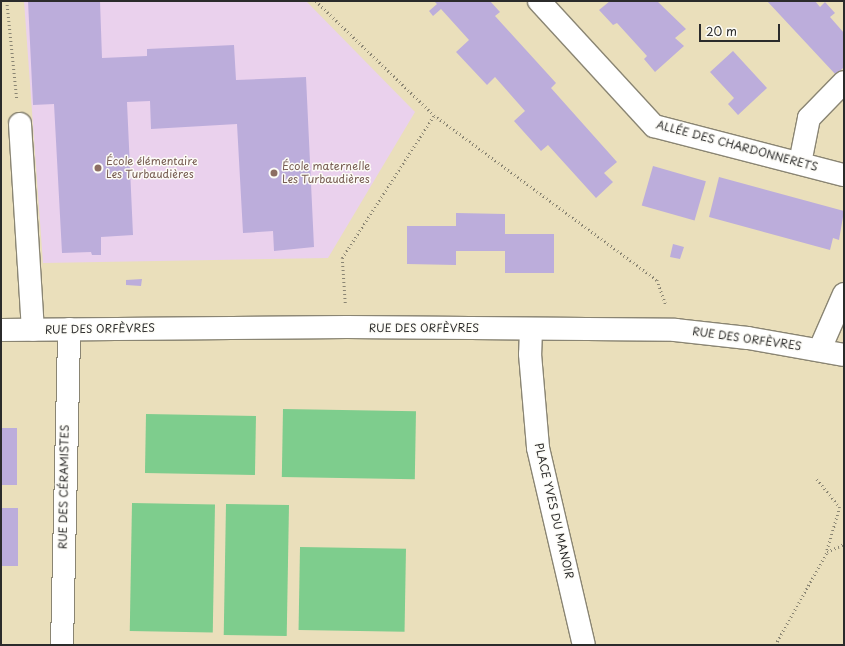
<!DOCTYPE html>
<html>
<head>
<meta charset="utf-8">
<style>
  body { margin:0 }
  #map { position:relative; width:845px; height:646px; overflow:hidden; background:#eadfbb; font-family:"Playpen Sans",sans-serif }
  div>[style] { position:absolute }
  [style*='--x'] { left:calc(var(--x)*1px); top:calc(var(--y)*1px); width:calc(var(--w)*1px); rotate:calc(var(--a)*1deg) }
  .built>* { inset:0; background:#ead1ed }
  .green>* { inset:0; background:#7ecd8d; transform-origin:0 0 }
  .building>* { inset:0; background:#bcaddb; transform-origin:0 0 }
  .path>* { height:2.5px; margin-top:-1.25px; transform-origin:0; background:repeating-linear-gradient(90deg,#8a8573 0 1px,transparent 0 4px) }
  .roads { filter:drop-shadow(1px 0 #8a8573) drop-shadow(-1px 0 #8a8573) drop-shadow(0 1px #8a8573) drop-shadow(0 -1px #8a8573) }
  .minor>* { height:22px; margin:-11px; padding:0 11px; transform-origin:11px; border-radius:11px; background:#fff }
  .dots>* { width:11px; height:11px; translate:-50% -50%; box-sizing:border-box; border:2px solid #fdfcf7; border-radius:50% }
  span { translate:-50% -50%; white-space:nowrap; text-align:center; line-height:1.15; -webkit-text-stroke:3px #fdfcf7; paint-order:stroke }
  .street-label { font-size:11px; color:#2b2b2b }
  .education-label { font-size:11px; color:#785e54 }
  .left { translate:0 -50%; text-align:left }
  .frame { position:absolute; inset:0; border:2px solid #2b2b2b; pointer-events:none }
  .scale { position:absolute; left:699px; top:24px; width:81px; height:18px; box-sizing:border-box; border:2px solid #2b2b2b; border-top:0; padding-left:5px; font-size:12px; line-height:14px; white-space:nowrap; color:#2b2b2b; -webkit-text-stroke:3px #fdfcf7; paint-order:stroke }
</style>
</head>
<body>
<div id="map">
  <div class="built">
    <i style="clip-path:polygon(24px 1px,306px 1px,415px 112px,328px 258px,43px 263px)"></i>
  </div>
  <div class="green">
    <i style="left:283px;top:409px;width:133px;height:68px;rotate:1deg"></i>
    <i style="left:146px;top:414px;width:110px;height:59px;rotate:1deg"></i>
    <i style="left:132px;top:503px;width:83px;height:128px;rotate:1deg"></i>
    <i style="left:226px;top:504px;width:63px;height:131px;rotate:1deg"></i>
    <i style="left:300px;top:547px;width:106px;height:83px;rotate:1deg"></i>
  </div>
  <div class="building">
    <i style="clip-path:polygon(28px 1px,100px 1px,102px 58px,147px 56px,147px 49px,234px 45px,236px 80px,306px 77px,314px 247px,274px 251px,273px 231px,243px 233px,237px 124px,151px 129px,150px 101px,127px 102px,133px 235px,101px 237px,101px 255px,92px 255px,91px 252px,62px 253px,54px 104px,33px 105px)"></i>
    <i style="clip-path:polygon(434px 1px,490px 1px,500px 12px,495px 16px,556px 83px,551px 88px,617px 162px,604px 173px,613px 182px,596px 198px,548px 145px,541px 151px,514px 121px,525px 111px,495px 77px,487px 85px,456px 52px,469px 40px,441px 9px,433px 16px,429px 11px,437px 4px)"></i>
    <i style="clip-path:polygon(610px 1px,657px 1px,686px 29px,675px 38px,684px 46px,655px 72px,644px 59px,647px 56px,617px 23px,613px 25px,599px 10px)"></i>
    <i style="clip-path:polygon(767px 1px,815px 1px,820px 7px,825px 2px,835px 13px,830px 17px,844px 33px,844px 67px,836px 75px)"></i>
    <i style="clip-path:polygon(733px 51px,767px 88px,738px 115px,728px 104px,734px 98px,710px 72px)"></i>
    <i style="left:653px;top:166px;width:55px;height:41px;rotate:16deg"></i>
    <i style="clip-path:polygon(719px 177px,844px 211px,839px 240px,833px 238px,830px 250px,709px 217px)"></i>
    <i style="clip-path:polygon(456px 213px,505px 214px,505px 234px,554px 234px,554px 273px,505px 273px,505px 251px,456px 251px,456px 265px,407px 264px,407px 226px,456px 226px)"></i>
    <i style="clip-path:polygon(673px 244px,684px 247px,680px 259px,670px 257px)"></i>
    <i style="clip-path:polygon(142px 279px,141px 286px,126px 285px,126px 280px)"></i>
    <i style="left:1px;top:428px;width:16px;height:57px"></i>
    <i style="left:1px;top:508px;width:17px;height:58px"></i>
  </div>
  <div class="path">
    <i style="--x:7;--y:1;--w:100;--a:84.2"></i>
    <i style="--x:316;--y:1;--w:164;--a:44"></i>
    <i style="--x:434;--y:115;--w:277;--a:36.5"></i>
    <i style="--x:657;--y:280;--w:27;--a:70"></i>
    <i style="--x:345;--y:303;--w:45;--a:-93.8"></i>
    <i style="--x:342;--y:258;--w:170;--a:-57.2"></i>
    <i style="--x:817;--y:479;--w:36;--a:51"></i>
    <i style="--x:840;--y:507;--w:46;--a:106.5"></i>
    <i style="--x:775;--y:645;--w:107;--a:-60.8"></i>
    <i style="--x:827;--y:552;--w:19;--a:-25"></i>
  </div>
  <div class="roads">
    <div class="minor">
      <i style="--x:539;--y:1;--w:170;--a:47.4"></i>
      <i style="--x:654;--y:126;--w:196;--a:14.5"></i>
      <i style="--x:20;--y:124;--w:206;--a:86.4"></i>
      <i style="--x:800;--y:163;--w:46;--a:-78.7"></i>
      <i style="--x:809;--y:118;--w:50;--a:-45.8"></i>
      <i style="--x:531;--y:329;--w:25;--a:92"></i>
      <i style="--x:530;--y:354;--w:94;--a:85.1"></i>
      <i style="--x:538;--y:448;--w:202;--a:76.9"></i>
      <i style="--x:1;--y:330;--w:346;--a:-0.5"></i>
      <i style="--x:347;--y:327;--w:328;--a:0.5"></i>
      <i style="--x:675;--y:330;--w:73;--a:6.3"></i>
      <i style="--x:748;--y:338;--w:97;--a:10"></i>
      <i style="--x:820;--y:349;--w:60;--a:-66.4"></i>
      <i style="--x:62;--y:645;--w:316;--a:-88.7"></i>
    </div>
  </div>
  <div class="dots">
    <i style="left:98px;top:168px;background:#8d6e63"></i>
    <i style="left:274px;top:173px;background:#8d6e63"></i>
  </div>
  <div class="street-label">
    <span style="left:737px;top:146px;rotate:15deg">ALLÉE DES CHARDONNERETS</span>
    <span style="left:424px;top:328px">RUE DES ORFÈVRES</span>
    <span style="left:100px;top:329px;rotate:-1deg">RUE DES ORFÈVRES</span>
    <span style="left:747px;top:339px;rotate:8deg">RUE DES ORFÈVRES</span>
    <span style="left:64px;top:487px;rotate:-89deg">RUE DES CÉRAMISTES</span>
    <span style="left:554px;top:511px;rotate:77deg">PLACE YVES DU MANOIR</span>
  </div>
  <div class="education-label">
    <span class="left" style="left:106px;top:168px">École élémentaire<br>Les Turbaudières</span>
    <span class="left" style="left:282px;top:173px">École maternelle<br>Les Turbaudières</span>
  </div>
  <div class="frame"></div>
  <div class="scale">20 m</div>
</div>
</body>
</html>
